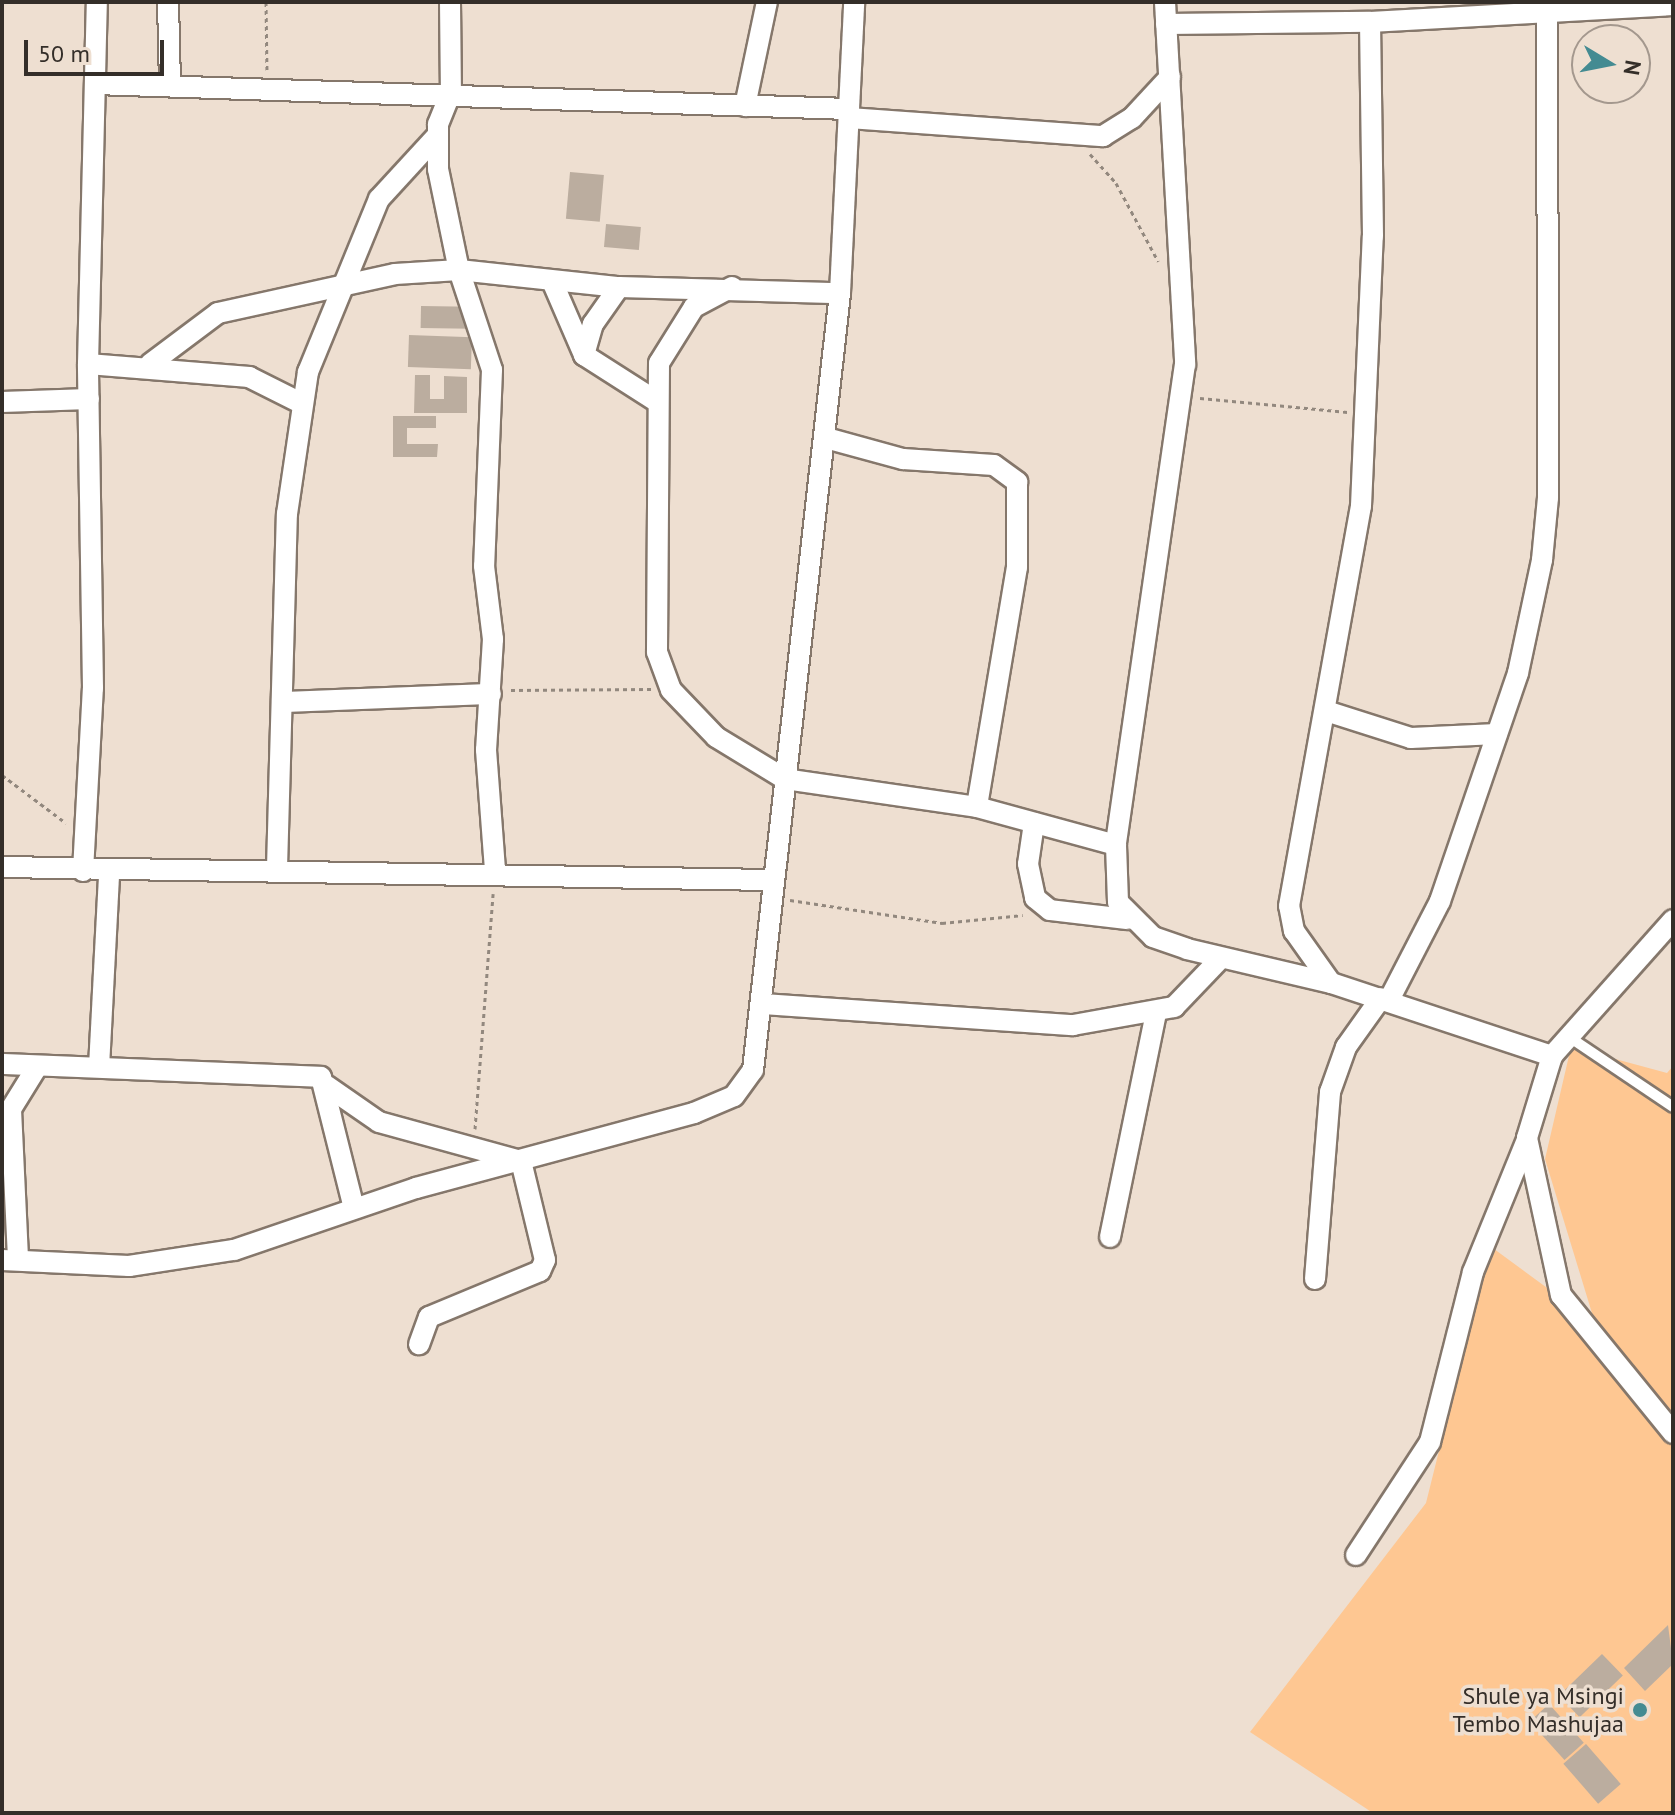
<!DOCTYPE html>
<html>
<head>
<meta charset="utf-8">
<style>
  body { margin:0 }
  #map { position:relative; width:1675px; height:1815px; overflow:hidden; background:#eedfd1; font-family:"PT Sans",sans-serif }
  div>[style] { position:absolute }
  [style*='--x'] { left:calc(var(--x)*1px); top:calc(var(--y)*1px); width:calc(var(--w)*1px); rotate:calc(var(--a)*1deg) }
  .green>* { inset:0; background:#fec792 }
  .building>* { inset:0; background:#bbad9f; transform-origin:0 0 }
  .path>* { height:3px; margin-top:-1.5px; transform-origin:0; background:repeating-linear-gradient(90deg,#92887e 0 4px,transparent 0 8px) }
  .roads { filter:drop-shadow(2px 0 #85776b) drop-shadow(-2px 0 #85776b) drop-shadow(0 2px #85776b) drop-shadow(0 -2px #85776b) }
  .service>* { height:10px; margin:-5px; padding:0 5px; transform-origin:5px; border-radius:5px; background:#fff }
  .minor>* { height:20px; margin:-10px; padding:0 10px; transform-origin:10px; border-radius:10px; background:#fff }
  .dots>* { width:22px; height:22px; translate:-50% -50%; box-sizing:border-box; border:4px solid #eedfd1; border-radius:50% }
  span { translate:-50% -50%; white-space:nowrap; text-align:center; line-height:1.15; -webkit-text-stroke:7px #eedfd1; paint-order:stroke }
  .poi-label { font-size:24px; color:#342e29 }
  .right { translate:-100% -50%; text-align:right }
  .frame { position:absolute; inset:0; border:4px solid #342e29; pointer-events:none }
  .north { position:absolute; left:1571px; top:24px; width:80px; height:80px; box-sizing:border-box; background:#eedfd1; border:2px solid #a4988e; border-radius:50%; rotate:100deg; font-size:22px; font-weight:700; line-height:32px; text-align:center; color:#342e29 }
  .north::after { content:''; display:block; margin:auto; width:28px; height:36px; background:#448b92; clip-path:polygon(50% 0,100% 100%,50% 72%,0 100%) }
  .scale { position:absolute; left:24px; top:40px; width:140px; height:36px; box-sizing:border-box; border:4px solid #342e29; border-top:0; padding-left:10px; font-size:24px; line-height:28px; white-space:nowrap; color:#342e29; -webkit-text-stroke:6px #eedfd1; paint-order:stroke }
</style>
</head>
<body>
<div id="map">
  <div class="green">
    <i style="clip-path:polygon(1571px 1047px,1667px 1073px,1673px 1066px,1673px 1813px,1373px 1813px,1250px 1732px,1426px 1503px,1490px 1246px,1595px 1323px,1545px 1159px)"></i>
  </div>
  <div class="building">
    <i style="left:570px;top:172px;width:34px;height:47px;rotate:5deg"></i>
    <i style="left:606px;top:224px;width:35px;height:23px;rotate:5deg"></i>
    <i style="left:421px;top:306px;width:50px;height:22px;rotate:1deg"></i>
    <i style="left:409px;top:335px;width:63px;height:32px;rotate:2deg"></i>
    <i style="clip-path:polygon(415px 375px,430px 375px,430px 399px,444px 399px,444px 376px,467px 377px,467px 413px,414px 413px)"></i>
    <i style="clip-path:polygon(393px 416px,436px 416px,436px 428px,407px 428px,407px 444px,438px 444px,437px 457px,393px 457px)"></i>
    <i style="clip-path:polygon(1668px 1625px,1673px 1664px,1645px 1691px,1624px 1668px)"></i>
    <i style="left:1602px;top:1654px;width:30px;height:60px;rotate:46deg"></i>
    <i style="left:1549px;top:1704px;width:52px;height:26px;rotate:48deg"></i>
    <i style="left:1586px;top:1744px;width:53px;height:30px;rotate:49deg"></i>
  </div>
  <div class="path">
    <i style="--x:266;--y:2;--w:68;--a:89.2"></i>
    <i style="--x:1090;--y:154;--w:39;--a:48"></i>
    <i style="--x:1116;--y:183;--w:89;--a:61.7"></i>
    <i style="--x:1200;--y:398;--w:148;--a:5.4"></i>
    <i style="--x:511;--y:690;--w:140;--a:-0.4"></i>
    <i style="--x:2;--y:775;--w:80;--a:36.9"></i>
    <i style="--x:790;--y:900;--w:154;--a:8.6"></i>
    <i style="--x:942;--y:923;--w:81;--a:-5.6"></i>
    <i style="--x:475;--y:1129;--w:236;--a:-85.6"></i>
  </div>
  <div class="roads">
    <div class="service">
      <i style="--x:1569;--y:1037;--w:125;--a:33.9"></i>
    </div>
    <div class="minor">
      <i style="--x:168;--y:2;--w:84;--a:88.6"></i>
      <i style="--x:450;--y:2;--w:90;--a:89.4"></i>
      <i style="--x:451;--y:92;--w:35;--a:112"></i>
      <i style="--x:438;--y:124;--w:45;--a:90"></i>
      <i style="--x:438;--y:169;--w:103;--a:78.3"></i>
      <i style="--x:459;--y:270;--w:105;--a:71.7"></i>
      <i style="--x:492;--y:370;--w:196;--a:92.3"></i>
      <i style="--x:484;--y:566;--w:74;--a:83"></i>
      <i style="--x:493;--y:639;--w:111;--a:93.6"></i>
      <i style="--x:486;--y:750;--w:121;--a:85.7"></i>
      <i style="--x:1165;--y:2;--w:363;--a:86.8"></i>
      <i style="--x:1185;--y:364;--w:486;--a:98.2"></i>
      <i style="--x:1116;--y:845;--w:57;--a:88"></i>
      <i style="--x:1118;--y:902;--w:49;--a:45"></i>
      <i style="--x:1153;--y:937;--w:36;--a:19"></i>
      <i style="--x:1187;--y:949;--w:148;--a:13.3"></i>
      <i style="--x:1331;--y:983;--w:233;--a:18.3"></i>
      <i style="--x:1166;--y:24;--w:204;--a:-0.6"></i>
      <i style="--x:1370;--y:22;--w:303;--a:-3.2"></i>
      <i style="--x:95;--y:84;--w:754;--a:1.9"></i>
      <i style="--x:745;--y:106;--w:106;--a:-78.1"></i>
      <i style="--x:849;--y:118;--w:255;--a:4.1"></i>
      <i style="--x:1103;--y:136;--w:34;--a:-32"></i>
      <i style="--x:1132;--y:118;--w:56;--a:-47.2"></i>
      <i style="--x:552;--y:281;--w:81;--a:66.6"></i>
      <i style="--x:584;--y:355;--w:85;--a:32.6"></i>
      <i style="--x:732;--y:287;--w:43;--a:152.2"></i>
      <i style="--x:694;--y:307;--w:66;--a:122"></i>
      <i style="--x:659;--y:363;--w:289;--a:90.4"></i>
      <i style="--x:657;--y:652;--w:40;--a:69.8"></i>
      <i style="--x:671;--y:690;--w:65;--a:46.2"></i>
      <i style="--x:716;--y:737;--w:81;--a:31.3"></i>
      <i style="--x:785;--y:779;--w:194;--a:8.3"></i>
      <i style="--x:977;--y:807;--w:144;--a:15.3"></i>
      <i style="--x:584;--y:355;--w:32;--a:-74"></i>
      <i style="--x:593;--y:324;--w:45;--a:-54.9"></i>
      <i style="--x:88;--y:364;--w:162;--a:4.6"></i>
      <i style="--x:249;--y:377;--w:58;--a:26.6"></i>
      <i style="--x:150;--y:364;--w:85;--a:-36.9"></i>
      <i style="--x:218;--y:313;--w:181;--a:-12.4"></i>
      <i style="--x:395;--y:274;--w:64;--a:-3.6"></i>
      <i style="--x:459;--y:270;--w:161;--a:6.1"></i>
      <i style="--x:619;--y:287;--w:221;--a:1.6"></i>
      <i style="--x:2;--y:402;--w:87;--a:-2"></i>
      <i style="--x:826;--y:438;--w:80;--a:15.3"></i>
      <i style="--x:903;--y:459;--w:91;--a:3.8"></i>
      <i style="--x:994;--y:465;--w:29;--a:36"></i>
      <i style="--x:1017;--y:482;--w:85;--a:90"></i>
      <i style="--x:1017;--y:567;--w:243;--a:99.5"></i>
      <i style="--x:282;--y:702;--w:209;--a:-2.2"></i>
      <i style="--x:1326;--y:711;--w:89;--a:17.6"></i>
      <i style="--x:1411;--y:738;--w:86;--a:-2.7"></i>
      <i style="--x:1034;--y:823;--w:41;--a:98.3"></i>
      <i style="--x:1028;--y:864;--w:35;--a:78"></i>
      <i style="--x:1035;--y:898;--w:19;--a:39"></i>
      <i style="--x:1050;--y:910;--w:78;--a:6.7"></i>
      <i style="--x:2;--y:867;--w:770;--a:0.97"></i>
      <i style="--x:277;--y:868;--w:354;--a:-88.4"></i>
      <i style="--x:287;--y:514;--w:144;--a:-81.6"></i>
      <i style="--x:308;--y:372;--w:187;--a:-67.7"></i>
      <i style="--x:379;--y:199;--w:86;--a:-47.4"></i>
      <i style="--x:83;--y:871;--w:183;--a:-86.9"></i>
      <i style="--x:93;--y:688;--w:324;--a:-90.9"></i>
      <i style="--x:88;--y:364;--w:362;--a:-88.6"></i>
      <i style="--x:1673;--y:920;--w:182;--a:131.7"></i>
      <i style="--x:1552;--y:1056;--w:86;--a:107"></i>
      <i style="--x:1527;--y:1138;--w:161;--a:77.8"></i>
      <i style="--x:1561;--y:1295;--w:178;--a:50.9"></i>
      <i style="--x:1331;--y:983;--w:64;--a:-125.4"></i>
      <i style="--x:1294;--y:931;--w:25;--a:-101"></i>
      <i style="--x:1289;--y:906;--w:406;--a:-79.8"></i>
      <i style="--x:1361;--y:506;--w:270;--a:-87.5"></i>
      <i style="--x:1373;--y:236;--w:214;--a:-90.8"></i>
      <i style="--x:1389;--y:1000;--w:111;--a:-62.7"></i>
      <i style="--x:1440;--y:901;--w:241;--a:-71.1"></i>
      <i style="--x:1518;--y:673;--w:116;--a:-78"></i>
      <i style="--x:1542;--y:560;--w:62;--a:-84.5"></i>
      <i style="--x:1548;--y:498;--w:496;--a:-90.1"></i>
      <i style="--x:763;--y:1004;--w:311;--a:3.9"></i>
      <i style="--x:1073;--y:1025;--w:103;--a:-10.1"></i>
      <i style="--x:1174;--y:1007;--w:66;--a:-46.2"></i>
      <i style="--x:2;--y:1064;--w:319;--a:2.3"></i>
      <i style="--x:321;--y:1077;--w:135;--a:75.9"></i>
      <i style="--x:99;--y:1067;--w:194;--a:-87"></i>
      <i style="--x:327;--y:1086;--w:63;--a:34.7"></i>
      <i style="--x:379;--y:1122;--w:147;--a:15.4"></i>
      <i style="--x:521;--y:1161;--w:102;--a:76.4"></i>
      <i style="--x:545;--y:1260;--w:12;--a:114"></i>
      <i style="--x:540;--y:1271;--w:120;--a:157.5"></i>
      <i style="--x:429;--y:1317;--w:29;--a:110"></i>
      <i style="--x:1110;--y:1237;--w:229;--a:-78.4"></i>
      <i style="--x:18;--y:1258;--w:149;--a:-92.7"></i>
      <i style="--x:11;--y:1109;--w:49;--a:-58.2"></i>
      <i style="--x:2;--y:1260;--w:127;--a:2.7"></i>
      <i style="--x:129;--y:1266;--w:106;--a:-8.7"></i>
      <i style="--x:234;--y:1250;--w:192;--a:-18.8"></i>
      <i style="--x:416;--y:1188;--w:288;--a:-15.1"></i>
      <i style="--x:694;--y:1113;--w:43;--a:-23"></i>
      <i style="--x:734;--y:1096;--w:32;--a:-54"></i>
      <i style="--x:753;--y:1070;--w:782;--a:-83.61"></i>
      <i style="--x:840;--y:293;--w:291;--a:-87.2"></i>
      <i style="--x:1315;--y:1279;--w:188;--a:-85.4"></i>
      <i style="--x:1330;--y:1092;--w:48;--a:-70.4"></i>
      <i style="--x:1346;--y:1047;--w:60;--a:-54.5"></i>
      <i style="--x:1356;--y:1555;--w:135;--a:-56.8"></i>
      <i style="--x:1430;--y:1442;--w:175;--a:-75.8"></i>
      <i style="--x:1473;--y:1272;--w:140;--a:-67.8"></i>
    </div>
  </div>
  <div class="dots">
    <i style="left:1640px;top:1710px;background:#448b92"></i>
  </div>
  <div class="poi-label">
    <span class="right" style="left:1624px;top:1710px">Shule ya Msingi<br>Tembo Mashujaa</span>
  </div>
  <div class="frame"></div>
  <div class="north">N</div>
  <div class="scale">50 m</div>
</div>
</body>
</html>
